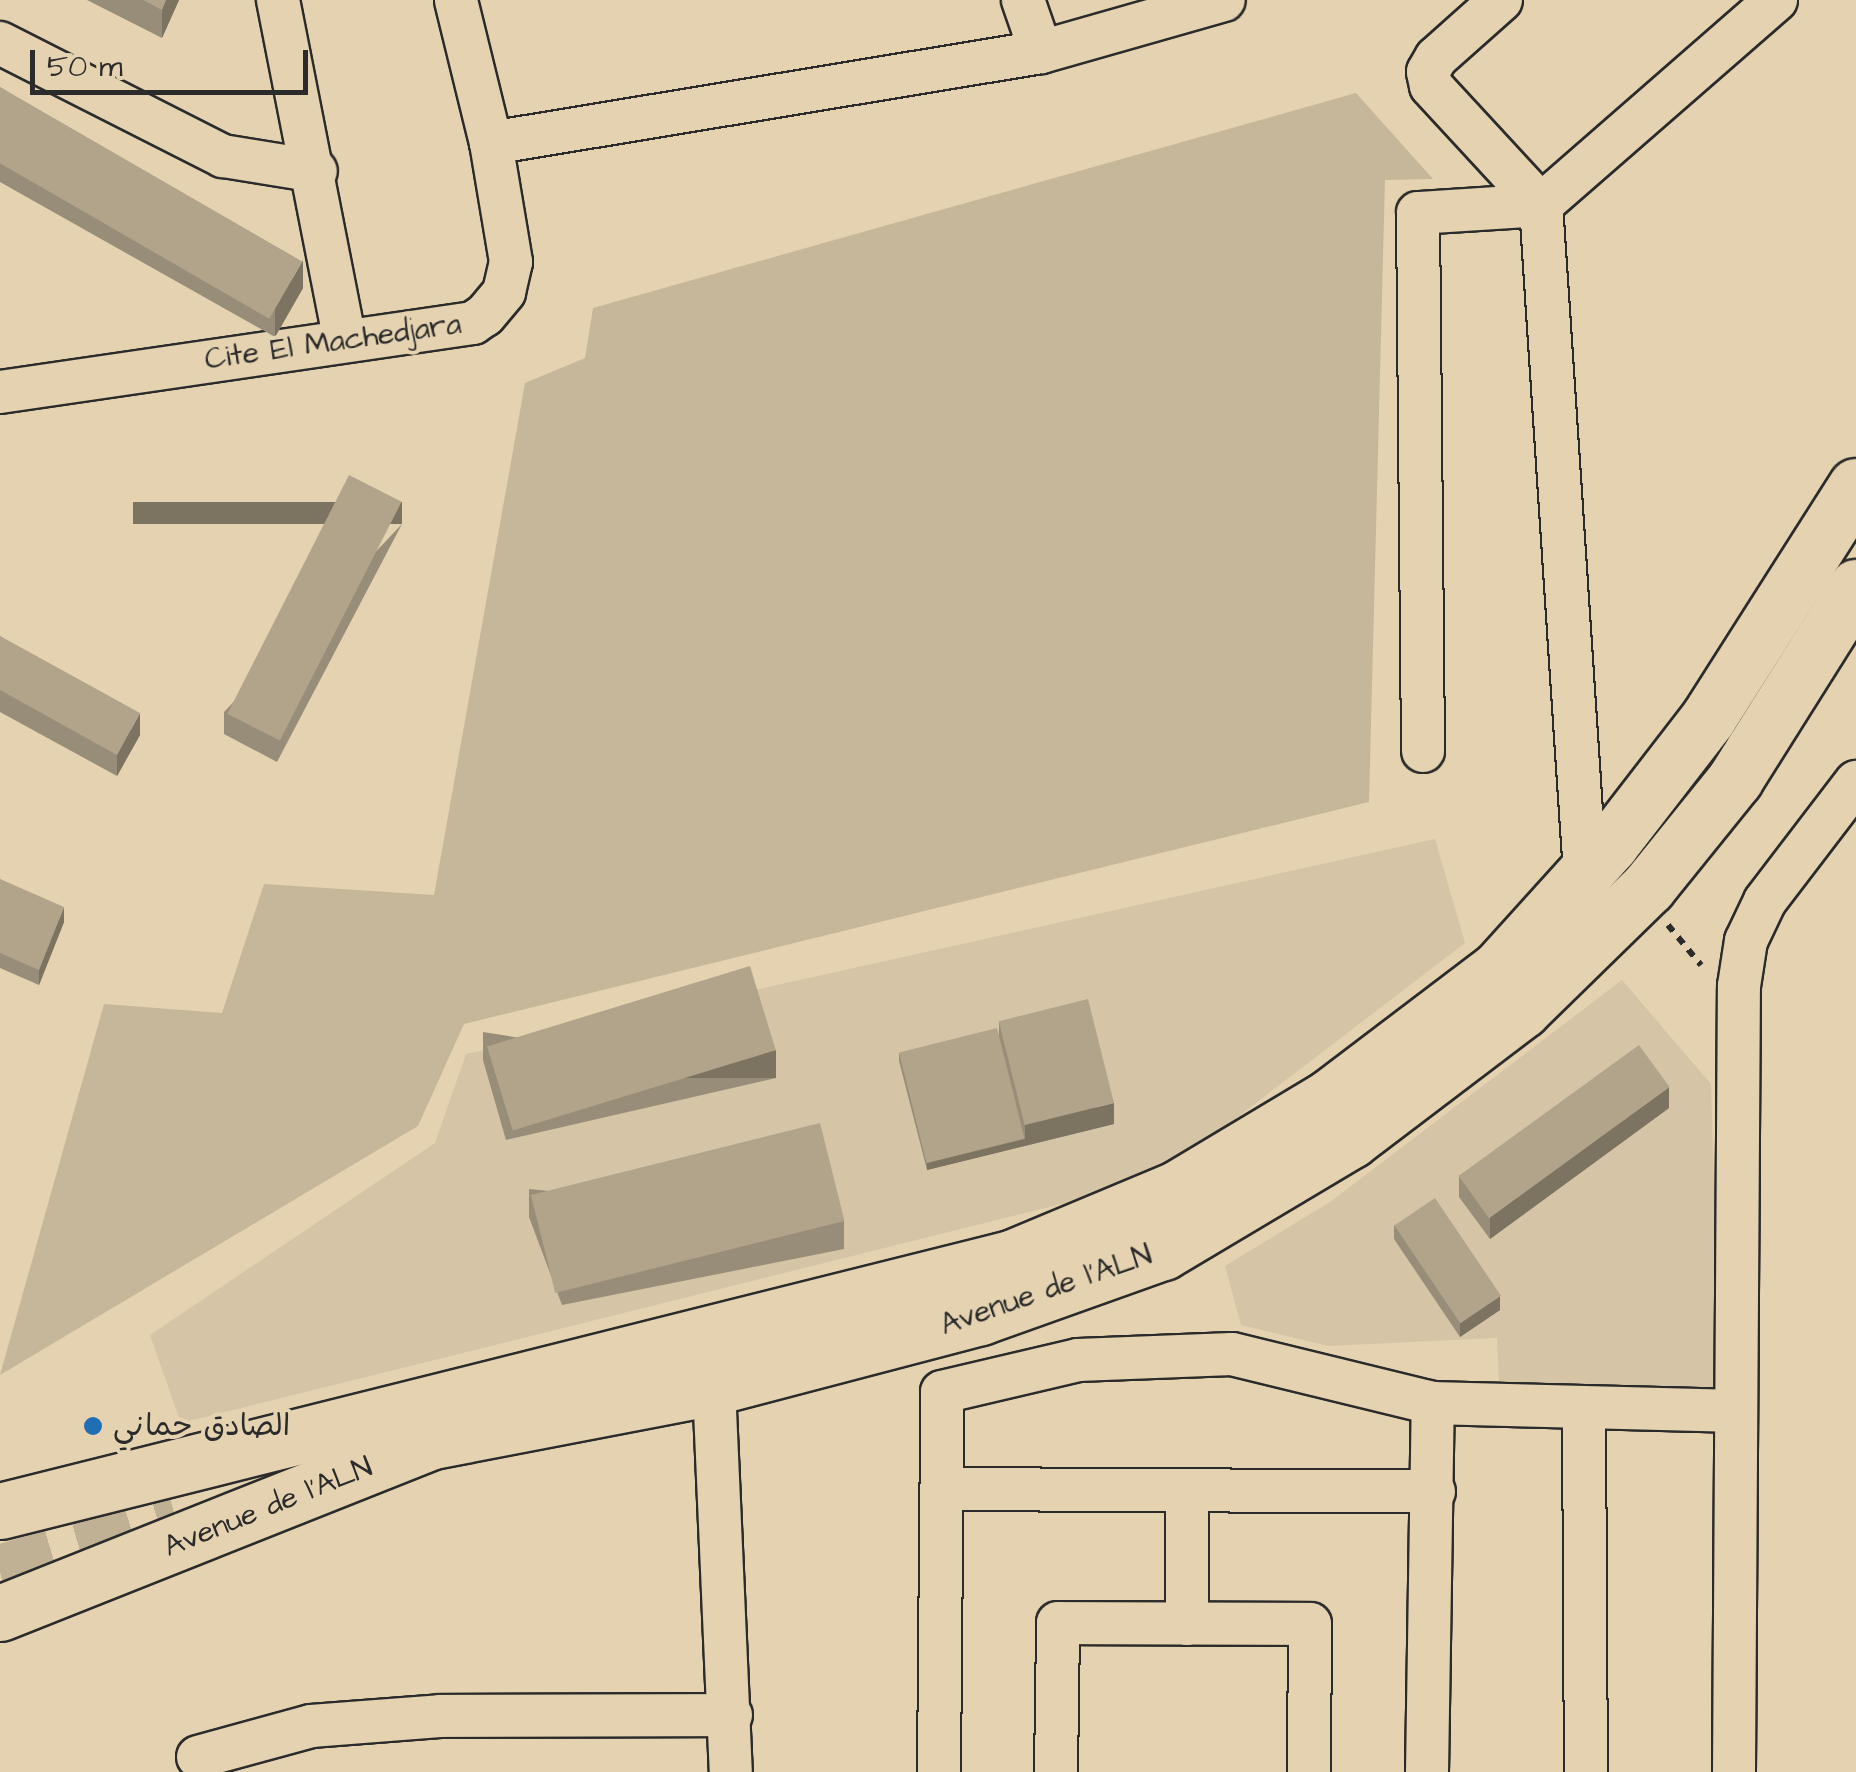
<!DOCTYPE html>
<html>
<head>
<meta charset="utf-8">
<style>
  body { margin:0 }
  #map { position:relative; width:1856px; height:1772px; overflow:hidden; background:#e5d2b0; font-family:"Architects Daughter","Playpen Sans Arabic",sans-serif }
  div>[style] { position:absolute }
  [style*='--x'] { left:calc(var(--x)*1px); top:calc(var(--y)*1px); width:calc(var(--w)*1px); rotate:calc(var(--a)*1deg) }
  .built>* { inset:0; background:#d5c4a5 }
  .green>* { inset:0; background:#c7b79a }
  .primary-tunnel>* { height:55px; margin-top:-27.5px; transform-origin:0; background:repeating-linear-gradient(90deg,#c0b195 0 55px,transparent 0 83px) }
  .path>* { height:6px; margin-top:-3px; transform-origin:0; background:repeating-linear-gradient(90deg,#2b2b2b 0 8px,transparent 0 16px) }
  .roads { filter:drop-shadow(2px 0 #2b2b2b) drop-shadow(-2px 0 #2b2b2b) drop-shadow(0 2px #2b2b2b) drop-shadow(0 -2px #2b2b2b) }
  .street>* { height:42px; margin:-21px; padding:0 21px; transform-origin:21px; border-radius:21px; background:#e5d2b0 }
  .primary>* { height:55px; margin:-27.5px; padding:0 27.5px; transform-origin:27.5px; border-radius:27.5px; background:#e5d2b0 }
  .wall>* { inset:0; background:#988d78 }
  .shaded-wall>* { inset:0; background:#7c7361; transform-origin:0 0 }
  .building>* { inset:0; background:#b1a48b; transform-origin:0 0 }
  .dots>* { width:28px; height:28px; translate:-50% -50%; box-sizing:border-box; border:5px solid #e5d2b0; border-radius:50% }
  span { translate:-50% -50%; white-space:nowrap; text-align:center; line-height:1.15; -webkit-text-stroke:8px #e5d2b0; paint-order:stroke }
  .street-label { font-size:30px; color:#2b2b2b }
  .poi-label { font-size:30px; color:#2b2b2b }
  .left { translate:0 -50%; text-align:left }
  .scale { position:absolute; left:30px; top:50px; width:278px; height:45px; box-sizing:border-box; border:5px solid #2b2b2b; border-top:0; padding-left:12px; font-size:30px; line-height:35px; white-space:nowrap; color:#2b2b2b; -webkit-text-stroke:8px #e5d2b0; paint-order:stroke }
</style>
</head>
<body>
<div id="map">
  <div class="built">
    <i style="clip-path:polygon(1435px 839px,1465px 943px,1154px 1181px,181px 1423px,150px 1335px,435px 1143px,466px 1054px)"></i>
    <i style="clip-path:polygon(1622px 980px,1711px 1084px,1720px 1394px,1499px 1385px,1497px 1338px,1328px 1346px,1241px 1325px,1225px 1266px,1330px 1202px)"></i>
  </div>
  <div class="green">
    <i style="clip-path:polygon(1356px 93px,1433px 179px,1385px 180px,1369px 802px,464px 1024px,418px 1126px,0 1375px,104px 1004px,222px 1013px,264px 884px,434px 895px,525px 383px,585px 358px,593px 308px)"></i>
  </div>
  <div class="primary-tunnel">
    <i style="--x:0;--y:1572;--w:184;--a:-16.5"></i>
  </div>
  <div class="path">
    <i style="--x:1668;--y:925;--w:52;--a:50.5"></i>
  </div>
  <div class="roads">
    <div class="street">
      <i style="--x:278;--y:0;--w:347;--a:78.9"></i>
      <i style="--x:1023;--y:0;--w:55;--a:70.9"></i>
      <i style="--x:1501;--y:0;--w:87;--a:138.3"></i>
      <i style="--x:1436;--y:58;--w:16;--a:120"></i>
      <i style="--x:1428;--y:72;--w:14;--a:78"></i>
      <i style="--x:1431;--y:86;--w:162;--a:47.3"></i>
      <i style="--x:1541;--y:205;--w:312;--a:-41.1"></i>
      <i style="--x:0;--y:43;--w:250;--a:26.9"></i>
      <i style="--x:223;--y:156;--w:94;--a:9.2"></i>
      <i style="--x:491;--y:143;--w:557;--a:-9.39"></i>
      <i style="--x:1041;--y:52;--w:190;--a:-15.9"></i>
      <i style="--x:0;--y:392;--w:478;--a:-8.3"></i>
      <i style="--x:473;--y:323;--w:14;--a:-34"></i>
      <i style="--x:485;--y:315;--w:30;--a:-50"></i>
      <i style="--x:504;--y:292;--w:31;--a:-77"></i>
      <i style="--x:511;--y:262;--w:121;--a:-99.5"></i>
      <i style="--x:491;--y:143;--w:147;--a:-103.8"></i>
      <i style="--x:1423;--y:751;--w:538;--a:-90.53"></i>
      <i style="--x:1418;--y:213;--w:123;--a:-3.7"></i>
      <i style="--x:1541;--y:205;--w:669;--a:86.23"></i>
      <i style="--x:707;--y:1359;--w:29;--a:76"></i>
      <i style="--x:714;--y:1387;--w:385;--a:87.5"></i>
      <i style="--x:1584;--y:1410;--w:362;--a:89.7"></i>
      <i style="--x:942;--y:1489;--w:492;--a:0.3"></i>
      <i style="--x:1187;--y:1624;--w:134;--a:-90"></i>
      <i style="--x:198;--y:1757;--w:117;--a:-15.3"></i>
      <i style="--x:311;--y:1726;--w:129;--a:-4.4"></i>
      <i style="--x:440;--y:1716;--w:291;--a:-0.2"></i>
      <i style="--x:939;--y:1772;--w:380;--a:-89.5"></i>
      <i style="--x:942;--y:1392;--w:140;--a:-13.2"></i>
      <i style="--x:1078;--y:1360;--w:154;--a:-2.2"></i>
      <i style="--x:1232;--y:1354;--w:207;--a:13.7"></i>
      <i style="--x:1433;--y:1403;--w:303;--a:1.5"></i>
      <i style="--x:1056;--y:1772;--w:149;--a:-89.2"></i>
      <i style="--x:1058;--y:1623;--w:252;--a:0.2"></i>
      <i style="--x:1310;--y:1624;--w:148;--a:90.4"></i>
      <i style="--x:1427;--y:1772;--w:369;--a:-89.1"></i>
      <i style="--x:1734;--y:1772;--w:786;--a:-89.64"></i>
      <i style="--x:1739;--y:986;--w:46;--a:-81.2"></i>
      <i style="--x:1746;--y:941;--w:44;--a:-64.6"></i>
      <i style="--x:1765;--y:901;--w:150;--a:-52.6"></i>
    </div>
    <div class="primary">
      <i style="--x:0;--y:1511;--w:1042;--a:-14.05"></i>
      <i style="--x:1011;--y:1258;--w:181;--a:-22.7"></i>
      <i style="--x:1178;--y:1188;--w:175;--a:-31"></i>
      <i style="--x:1328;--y:1098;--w:215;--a:-37.2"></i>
      <i style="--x:1499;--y:968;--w:166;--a:-47.9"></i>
      <i style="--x:1610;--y:845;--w:160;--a:-52.3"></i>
      <i style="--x:1708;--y:718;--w:275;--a:-57.5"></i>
      <i style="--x:0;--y:1613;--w:466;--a:-21.7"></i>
      <i style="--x:433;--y:1441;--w:286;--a:-10.9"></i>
      <i style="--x:714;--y:1387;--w:275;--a:-14.7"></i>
      <i style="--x:980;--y:1317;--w:194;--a:-19.6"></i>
      <i style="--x:1163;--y:1252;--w:219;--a:-30.8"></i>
      <i style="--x:1351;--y:1140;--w:215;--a:-37.2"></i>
      <i style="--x:1522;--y:1010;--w:176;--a:-44.3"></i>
      <i style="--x:1648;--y:887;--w:139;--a:-51.1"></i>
      <i style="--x:1735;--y:779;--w:227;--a:-57.8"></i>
    </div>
  </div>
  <div class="wall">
    <i style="clip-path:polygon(87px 0,179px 0,162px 38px)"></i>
    <i style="clip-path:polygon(0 87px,303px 288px,275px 337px,0 182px)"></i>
    <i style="clip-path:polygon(402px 524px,277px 762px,224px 734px,224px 712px)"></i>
    <i style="clip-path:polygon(0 636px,140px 735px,117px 776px,0 712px)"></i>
    <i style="clip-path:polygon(0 879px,64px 922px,39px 985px,0 968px)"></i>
    <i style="clip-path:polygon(999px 1022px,1114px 1124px,927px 1170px,899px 1061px,899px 1054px,999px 1035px)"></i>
    <i style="clip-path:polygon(483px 1032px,776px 1078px,506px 1140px,483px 1060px)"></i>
    <i style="clip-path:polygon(1669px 1108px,1490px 1239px,1459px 1197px,1459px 1176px)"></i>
    <i style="clip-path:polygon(529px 1189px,844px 1221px,844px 1249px,562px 1305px,529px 1217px)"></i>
    <i style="clip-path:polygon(1394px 1225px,1500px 1310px,1460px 1337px,1394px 1239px)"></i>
  </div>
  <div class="shaded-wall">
    <i style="clip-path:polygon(166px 0,179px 0,162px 38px,162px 10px)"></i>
    <i style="clip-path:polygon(303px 260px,303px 288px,275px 337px,275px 309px)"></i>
    <i style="left:402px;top:502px;width:22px;height:269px;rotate:90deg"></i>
    <i style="clip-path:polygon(140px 713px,140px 735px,117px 776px,117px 755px)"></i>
    <i style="clip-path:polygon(64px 907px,64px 922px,39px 985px,39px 970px)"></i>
    <i style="left:776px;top:1050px;width:28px;height:277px;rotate:90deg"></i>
    <i style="clip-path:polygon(1669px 1087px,1669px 1108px,1490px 1239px,1490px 1217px)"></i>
    <i style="clip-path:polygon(1114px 1103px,1114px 1124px,927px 1170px,927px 1163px,1025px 1139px,1025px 1125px)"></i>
    <i style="clip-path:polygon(1500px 1296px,1500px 1310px,1460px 1337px,1460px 1323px)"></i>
  </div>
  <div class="building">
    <i style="clip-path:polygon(143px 0,166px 0,162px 10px)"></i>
    <i style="left:0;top:87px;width:349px;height:66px;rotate:30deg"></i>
    <i style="left:349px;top:475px;width:59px;height:268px;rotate:27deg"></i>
    <i style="clip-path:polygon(0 636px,140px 713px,117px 755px,0 690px)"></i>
    <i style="clip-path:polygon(0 879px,64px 907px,39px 970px,0 953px)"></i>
    <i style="left:750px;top:966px;width:88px;height:275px;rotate:73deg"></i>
    <i style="left:1088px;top:999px;width:107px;height:92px;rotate:76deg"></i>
    <i style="left:997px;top:1028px;width:114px;height:101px;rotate:76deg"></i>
    <i style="left:1639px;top:1045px;width:52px;height:223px;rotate:54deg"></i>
    <i style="left:820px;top:1123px;width:101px;height:298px;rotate:76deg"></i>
    <i style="left:1435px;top:1198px;width:118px;height:49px;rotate:56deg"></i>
  </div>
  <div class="dots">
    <i style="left:93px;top:1426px;background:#1f6fb2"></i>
  </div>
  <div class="street-label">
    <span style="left:333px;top:342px;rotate:-8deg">Cite El Machedjara</span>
    <span style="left:1046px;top:1290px;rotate:-19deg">Avenue de l'ALN</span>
    <span style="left:268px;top:1507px;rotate:-22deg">Avenue de l'ALN</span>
  </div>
  <div class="poi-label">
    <span class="left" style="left:113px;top:1426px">الصادق حماني</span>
  </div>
  <div class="scale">50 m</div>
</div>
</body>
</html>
